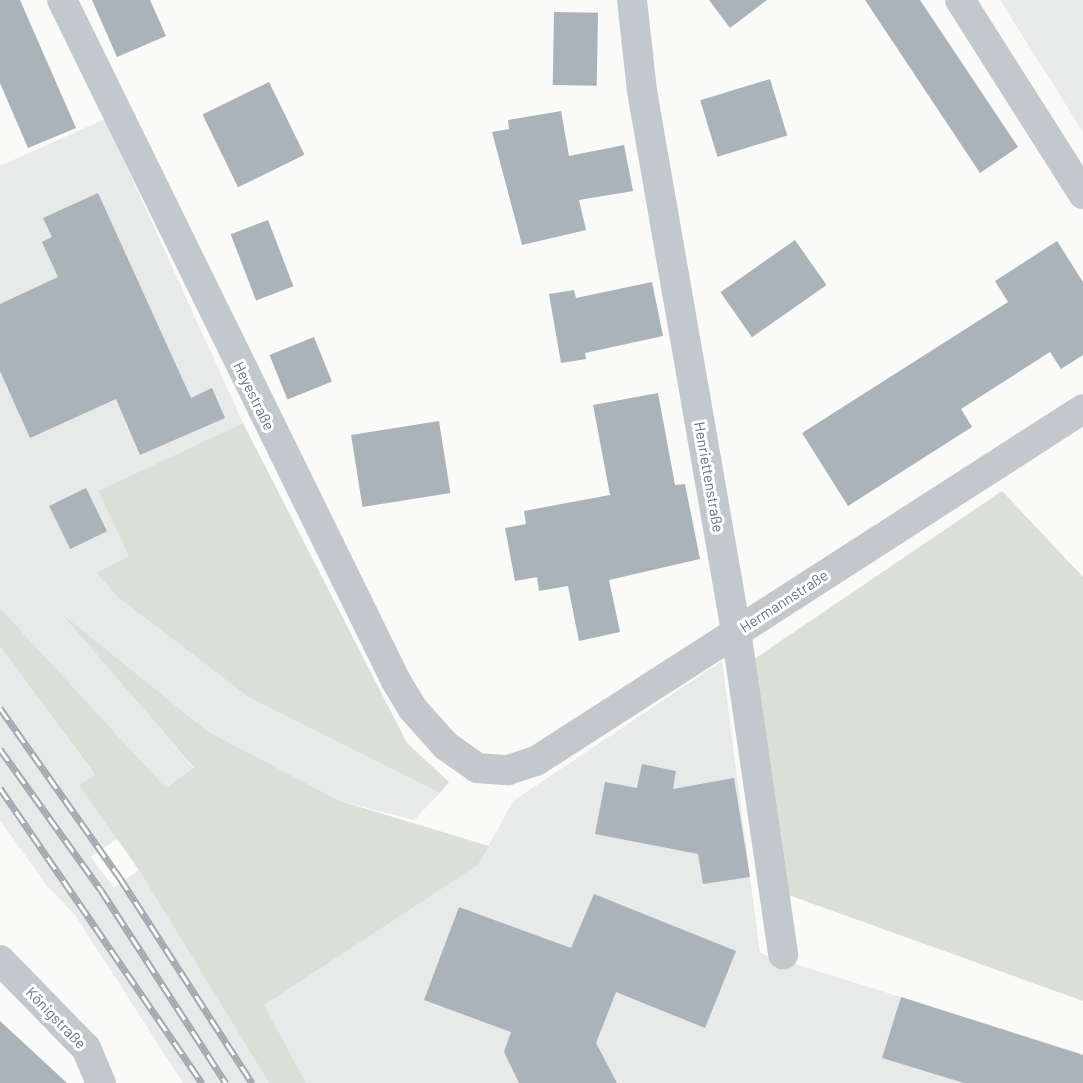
<!DOCTYPE html>
<html>
<head>
<meta charset="utf-8">
<style>
  body { margin:0 }
  #map { position:relative; width:1083px; height:1083px; overflow:hidden; background:#fafaf8; font-family:Barlow,sans-serif }
  div>[style] { position:absolute }
  [style*='--x'] { left:calc(var(--x)*1px); top:calc(var(--y)*1px); width:calc(var(--w)*1px); rotate:calc(var(--a)*1deg) }
  .built>* { inset:0; background:#e8e9e9 }
  .green>* { inset:0; background:#dadfd7 }
  .building>* { inset:0; background:#aab3b9; transform-origin:0 0 }
  .minor>* { height:30px; margin:-15px; padding:0 15px; transform-origin:15px; border-radius:15px; background:#c3c8cc }
  .rail>* { height:7px; margin-top:-3.5px; transform-origin:0; background:repeating-linear-gradient(90deg,#fff 0 14px,#a2aab0 0 28px); box-sizing:border-box; border-block:2px solid #a2aab0 }
  span { translate:-50% -50%; white-space:nowrap; text-align:center; line-height:1.15; -webkit-text-stroke:6px #fff; paint-order:stroke }
  .street-label { font-size:15px; color:#657683 }
</style>
</head>
<body>
<div id="map">
  <div class="built">
    <i style="clip-path:polygon(1000px 0,1083px 0,1083px 132px)"></i>
    <i style="clip-path:polygon(105px 119px,243px 423px,98px 491px,129px 556px,96px 573px,119px 598px,243px 693px,440px 793px,414px 820px,340px 801px,207px 731px,66px 618px,194px 769px,166px 788px,0 608px,0 166px)"></i>
    <i style="clip-path:polygon(0 646px,95px 776px,79px 785px,118px 838px,91px 857px,114px 888px,139px 870px,269px 1083px,183px 1083px,75px 915px,47px 886px,0 820px)"></i>
    <i style="clip-path:polygon(722px 661px,760px 953px,1083px 1054px,1083px 1083px,306px 1083px,263px 1005px,478px 865px,513px 801px)"></i>
  </div>
  <div class="green">
    <i style="clip-path:polygon(243px 423px,407px 743px,449px 782px,440px 793px,247px 696px,119px 598px,96px 573px,129px 556px,98px 491px)"></i>
    <i style="clip-path:polygon(1002px 491px,1083px 577px,1083px 1001px,780px 892px,744px 666px)"></i>
    <i style="clip-path:polygon(0 608px,166px 788px,194px 768px,62px 614px,207px 731px,340px 801px,489px 846px,478px 865px,264px 1005px,306px 1083px,269px 1083px,139px 870px,79px 785px,95px 775px,0 646px)"></i>
  </div>
  <div class="building">
    <i style="clip-path:polygon(0 0,20px 0,76px 128px,28px 148px,0 83px)"></i>
    <i style="clip-path:polygon(92px 0,150px 0,166px 36px,117px 57px)"></i>
    <i style="clip-path:polygon(709px 0,767px 0,730px 28px)"></i>
    <i style="clip-path:polygon(865px 0,920px 0,1018px 147px,980px 173px)"></i>
    <i style="left:554px;top:12px;width:44px;height:73px;rotate:1deg"></i>
    <i style="left:770px;top:79px;width:59px;height:73px;rotate:73deg"></i>
    <i style="left:269px;top:82px;width:81px;height:74px;rotate:64deg"></i>
    <i style="clip-path:polygon(561px 111px,569px 156px,624px 145px,633px 191px,579px 200px,586px 230px,522px 245px,492px 132px,509px 129px,508px 120px)"></i>
    <i style="clip-path:polygon(98px 193px,191px 398px,212px 388px,225px 418px,140px 455px,116px 399px,30px 438px,0 371px,0 304px,58px 277px,42px 242px,52px 237px,43px 218px)"></i>
    <i style="left:268px;top:220px;width:71px;height:40px;rotate:69deg"></i>
    <i style="left:795px;top:240px;width:55px;height:91px;rotate:55deg"></i>
    <i style="clip-path:polygon(1057px 241px,1083px 282px,1083px 355px,1061px 369px,1050px 352px,961px 409px,972px 427px,848px 506px,802px 433px,1008px 302px,995px 281px)"></i>
    <i style="clip-path:polygon(652px 282px,663px 336px,585px 353px,586px 359px,561px 363px,549px 294px,574px 290px,576px 298px)"></i>
    <i style="left:314px;top:337px;width:48px;height:48px;rotate:68deg"></i>
    <i style="clip-path:polygon(658px 393px,675px 485px,685px 484px,700px 559px,609px 580px,620px 632px,579px 641px,568px 586px,539px 591px,537px 577px,515px 581px,505px 528px,526px 524px,524px 511px,610px 495px,593px 405px)"></i>
    <i style="left:439px;top:421px;width:73px;height:89px;rotate:81deg"></i>
    <i style="left:86px;top:488px;width:48px;height:41px;rotate:64deg"></i>
    <i style="clip-path:polygon(642px 764px,676px 771px,673px 789px,734px 778px,750px 877px,703px 884px,698px 854px,595px 834px,605px 782px,637px 788px)"></i>
    <i style="clip-path:polygon(594px 894px,736px 951px,705px 1028px,616px 992px,596px 1043px,617px 1083px,519px 1083px,504px 1052px,511px 1032px,424px 1000px,459px 907px,571px 948px)"></i>
    <i style="clip-path:polygon(901px 997px,1083px 1055px,1083px 1083px,964px 1083px,882px 1058px)"></i>
    <i style="clip-path:polygon(0 1021px,67px 1083px,0 1083px)"></i>
  </div>
  <div class="minor">
    <i style="--x:62;--y:0;--w:758;--a:63.87"></i>
    <i style="--x:396;--y:681;--w:31;--a:59"></i>
    <i style="--x:412;--y:708;--w:51;--a:48.2"></i>
    <i style="--x:446;--y:746;--w:38;--a:35"></i>
    <i style="--x:477;--y:768;--w:31;--a:4"></i>
    <i style="--x:508;--y:770;--w:29;--a:-18"></i>
    <i style="--x:536;--y:761;--w:650;--a:-32.76"></i>
    <i style="--x:632;--y:0;--w:92;--a:83.7"></i>
    <i style="--x:642;--y:91;--w:548;--a:80.13"></i>
    <i style="--x:736;--y:631;--w:327;--a:81.7"></i>
    <i style="--x:960;--y:0;--w:230;--a:57.6"></i>
    <i style="--x:0;--y:960;--w:123;--a:45.7"></i>
    <i style="--x:86;--y:1048;--w:38;--a:67"></i>
  </div>
  <div class="rail">
    <i style="--x:0;--y:708;--w:208;--a:54.8"></i>
    <i style="--x:120;--y:878;--w:244;--a:57.2"></i>
    <i style="--x:0;--y:749;--w:173;--a:54.4"></i>
    <i style="--x:101;--y:890;--w:230;--a:57.1"></i>
    <i style="--x:0;--y:788;--w:358;--a:55.6"></i>
  </div>
  <div class="street-label">
    <span style="left:254px;top:396px;rotate:64deg">Heyestraße</span>
    <span style="left:709px;top:477px;rotate:80deg">Henriettenstraße</span>
    <span style="left:784px;top:601px;rotate:-33deg">Hermannstraße</span>
    <span style="left:56px;top:1018px;rotate:46deg">Königstraße</span>
  </div>
</div>
</body>
</html>
